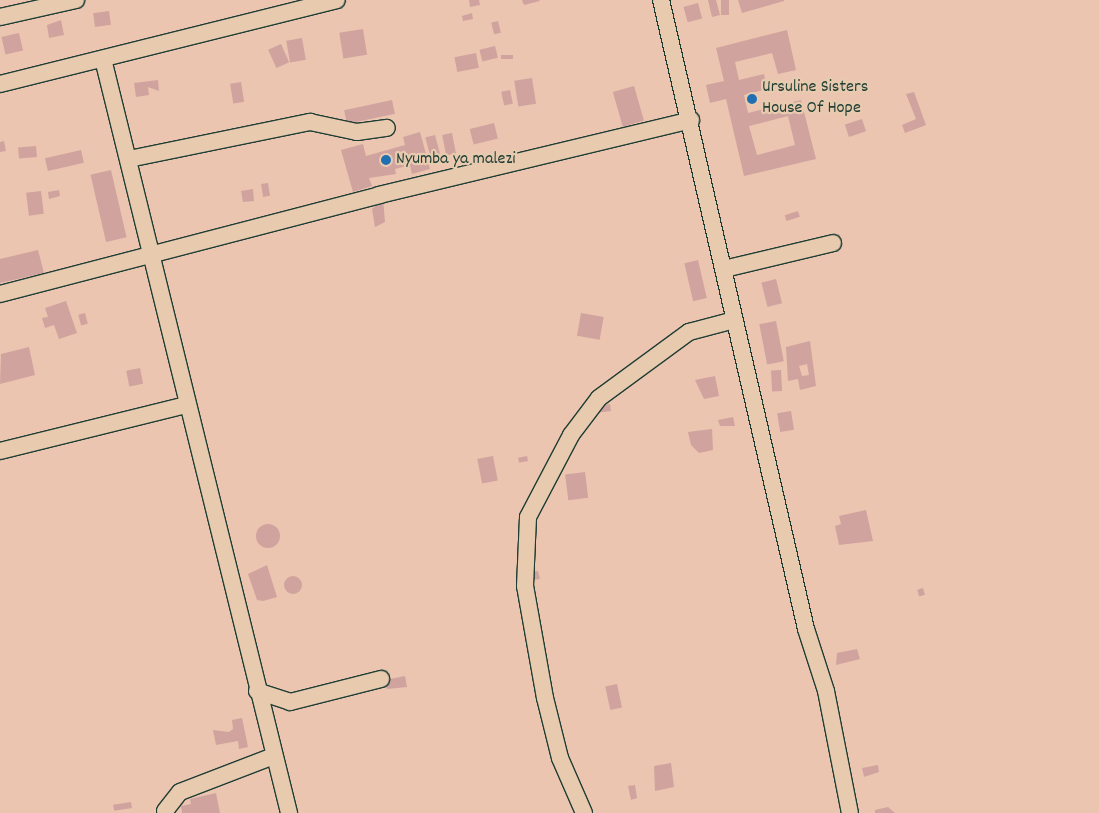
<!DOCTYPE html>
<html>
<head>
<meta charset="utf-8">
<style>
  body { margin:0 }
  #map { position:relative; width:1099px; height:813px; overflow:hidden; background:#ebc5b0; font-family:Dekko,sans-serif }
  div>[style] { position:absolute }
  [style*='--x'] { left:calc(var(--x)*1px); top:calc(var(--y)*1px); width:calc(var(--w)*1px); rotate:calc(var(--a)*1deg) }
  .building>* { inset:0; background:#d0a39f; transform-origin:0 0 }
  .round { border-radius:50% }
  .roads { filter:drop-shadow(1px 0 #1f3d34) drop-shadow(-1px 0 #1f3d34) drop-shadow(0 1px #1f3d34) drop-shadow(0 -1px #1f3d34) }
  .minor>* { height:16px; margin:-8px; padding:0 8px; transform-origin:8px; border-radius:8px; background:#e8cbaf }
  .dots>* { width:14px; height:14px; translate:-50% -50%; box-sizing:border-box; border:2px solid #e8cbaf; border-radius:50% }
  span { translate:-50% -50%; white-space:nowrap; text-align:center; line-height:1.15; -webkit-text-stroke:4.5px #e8cbaf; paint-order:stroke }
  .poi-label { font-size:18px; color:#1f3d34 }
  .left { translate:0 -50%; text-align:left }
</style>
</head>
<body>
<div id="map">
  <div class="building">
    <i style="clip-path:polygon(469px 0,479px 0,480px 5px,470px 7px)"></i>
    <i style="clip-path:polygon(522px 0,539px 0,540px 1px,524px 5px)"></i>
    <i style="clip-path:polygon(708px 0,716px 0,720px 15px,712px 17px)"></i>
    <i style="left:721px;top:0;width:8px;height:15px"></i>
    <i style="clip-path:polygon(738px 0,784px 0,784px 1px,742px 13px)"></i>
    <i style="left:698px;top:3px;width:16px;height:15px;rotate:75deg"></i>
    <i style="left:109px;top:11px;width:14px;height:16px;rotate:82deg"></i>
    <i style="clip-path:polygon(472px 13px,473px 19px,463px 21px,462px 16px)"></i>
    <i style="clip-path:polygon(61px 20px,64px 35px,49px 38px,47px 25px)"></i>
    <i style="left:498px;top:21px;width:12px;height:7px;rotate:76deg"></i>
    <i style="left:363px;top:29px;width:26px;height:24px;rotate:81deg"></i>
    <i style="clip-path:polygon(evenodd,787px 30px,796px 70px,778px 74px,772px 53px,735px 62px,739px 80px,764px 74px,767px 89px,744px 95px,748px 113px,801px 100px,816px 159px,744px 176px,726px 99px,710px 103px,706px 85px,724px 81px,716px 48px,787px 30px,788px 116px,795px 145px,757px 155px,749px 126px,788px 116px)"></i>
    <i style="left:19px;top:33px;width:18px;height:18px;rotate:77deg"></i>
    <i style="left:302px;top:38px;width:22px;height:16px;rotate:80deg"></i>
    <i style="left:281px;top:44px;width:20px;height:14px;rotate:66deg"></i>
    <i style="left:495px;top:46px;width:12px;height:16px;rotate:76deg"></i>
    <i style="left:476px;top:53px;width:15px;height:22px;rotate:79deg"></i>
    <i style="left:501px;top:55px;width:12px;height:4px"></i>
    <i style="left:532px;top:78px;width:26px;height:18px;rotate:81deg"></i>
    <i style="clip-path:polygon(158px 80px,159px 91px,148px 87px,149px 95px,136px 97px,134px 83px)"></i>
    <i style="left:241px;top:82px;width:20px;height:11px;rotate:81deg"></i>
    <i style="left:634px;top:86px;width:36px;height:22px;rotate:74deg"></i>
    <i style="left:510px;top:90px;width:14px;height:9px;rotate:78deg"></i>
    <i style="clip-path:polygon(914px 92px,926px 125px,905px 133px,902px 125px,916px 119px,906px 94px)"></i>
    <i style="left:392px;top:100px;width:14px;height:49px;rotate:78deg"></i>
    <i style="left:862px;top:119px;width:13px;height:18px;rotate:72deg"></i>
    <i style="left:494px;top:123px;width:16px;height:25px;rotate:76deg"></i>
    <i style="clip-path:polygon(420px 132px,430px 169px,412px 174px,410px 165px,395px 169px,396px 174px,369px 178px,372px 186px,353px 192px,341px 150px,363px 144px,366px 156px,405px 145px,403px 137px)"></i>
    <i style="left:452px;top:133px;width:21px;height:10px;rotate:79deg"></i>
    <i style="left:435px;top:135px;width:28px;height:10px;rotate:75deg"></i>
    <i style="clip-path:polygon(4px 141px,6px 151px,0 152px,0 142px)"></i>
    <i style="left:36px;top:146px;width:11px;height:18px;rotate:85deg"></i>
    <i style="left:81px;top:150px;width:13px;height:37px;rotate:77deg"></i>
    <i style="left:111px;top:170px;width:69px;height:21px;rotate:77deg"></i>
    <i style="left:268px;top:183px;width:13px;height:7px;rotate:81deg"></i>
    <i style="clip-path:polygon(253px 189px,254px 201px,243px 202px,241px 191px)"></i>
    <i style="clip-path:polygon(59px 190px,60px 196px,49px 199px,48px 192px)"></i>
    <i style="left:41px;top:191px;width:23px;height:15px;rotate:83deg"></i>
    <i style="clip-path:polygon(383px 199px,385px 222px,375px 227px,372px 209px)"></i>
    <i style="left:798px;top:211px;width:6px;height:14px;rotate:72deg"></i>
    <i style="clip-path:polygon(38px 250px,44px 273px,0 283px,0 259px)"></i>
    <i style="left:698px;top:260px;width:39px;height:14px;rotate:77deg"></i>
    <i style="left:776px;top:279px;width:25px;height:15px;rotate:76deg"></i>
    <i style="clip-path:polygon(66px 301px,77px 333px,59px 339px,54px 325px,45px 328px,42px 318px,48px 317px,45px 308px)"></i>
    <i style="left:85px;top:313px;width:11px;height:7px;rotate:75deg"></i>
    <i style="left:581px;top:313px;width:23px;height:23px;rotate:10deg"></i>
    <i style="left:776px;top:321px;width:41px;height:17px;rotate:79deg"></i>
    <i style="clip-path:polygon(evenodd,810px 341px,816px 386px,800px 390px,798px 379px,788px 381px,786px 347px,810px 341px,807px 364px,809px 375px,802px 376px,799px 366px,807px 364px)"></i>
    <i style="clip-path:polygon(29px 347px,35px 375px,0 384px,1px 354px)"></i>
    <i style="left:140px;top:368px;width:16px;height:14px;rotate:79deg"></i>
    <i style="left:781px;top:370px;width:21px;height:10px;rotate:87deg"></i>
    <i style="clip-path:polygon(715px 376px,719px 396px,704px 399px,695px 380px)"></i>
    <i style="clip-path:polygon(610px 404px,611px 411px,594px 413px,593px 407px)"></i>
    <i style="left:791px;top:411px;width:19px;height:14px;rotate:81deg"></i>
    <i style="clip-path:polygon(733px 417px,735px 426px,720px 426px,718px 420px)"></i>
    <i style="clip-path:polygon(712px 429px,713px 450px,699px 453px,691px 445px,688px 432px)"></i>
    <i style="left:493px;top:456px;width:25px;height:16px;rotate:79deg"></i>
    <i style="left:527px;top:456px;width:5px;height:9px;rotate:79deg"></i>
    <i style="left:585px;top:472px;width:26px;height:20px;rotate:83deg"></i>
    <i style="clip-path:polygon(866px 510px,873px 541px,839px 545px,835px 526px,841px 524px,839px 516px)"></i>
    <i class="round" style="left:256px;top:524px;width:24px;height:24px"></i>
    <i style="clip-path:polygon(267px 565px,277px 597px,263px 601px,257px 600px,248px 574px)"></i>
    <i style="clip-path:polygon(538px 571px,540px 579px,531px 580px,529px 572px)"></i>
    <i class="round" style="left:284px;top:576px;width:18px;height:18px"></i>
    <i style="left:923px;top:588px;width:7px;height:6px;rotate:74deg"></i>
    <i style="clip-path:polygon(857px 649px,860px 659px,836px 665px,837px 653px)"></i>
    <i style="clip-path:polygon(405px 676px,407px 687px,387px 689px,385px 680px)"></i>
    <i style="left:617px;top:684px;width:24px;height:12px;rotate:78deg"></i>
    <i style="clip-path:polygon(242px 718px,248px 747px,239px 749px,238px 741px,216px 745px,213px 730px,229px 732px,233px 729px,232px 720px)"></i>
    <i style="clip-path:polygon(671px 763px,674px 787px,655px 791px,654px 766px)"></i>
    <i style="clip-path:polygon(878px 765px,879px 772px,864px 777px,862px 768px)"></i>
    <i style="clip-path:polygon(635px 785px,637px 798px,631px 800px,628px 786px)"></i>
    <i style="clip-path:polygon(216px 793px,220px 813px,182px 813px,181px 806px,191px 804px,190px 799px)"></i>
    <i style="left:131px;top:802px;width:6px;height:18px;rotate:81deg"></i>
    <i style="clip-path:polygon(888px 807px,895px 813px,875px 813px,875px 810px)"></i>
  </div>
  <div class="roads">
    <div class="minor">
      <i style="--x:661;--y:0;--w:645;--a:77.02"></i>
      <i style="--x:806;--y:629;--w:65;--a:72.1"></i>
      <i style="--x:826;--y:691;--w:124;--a:78.9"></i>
      <i style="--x:0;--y:17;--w:78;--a:-12.6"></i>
      <i style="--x:103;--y:59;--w:777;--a:76.14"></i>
      <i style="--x:0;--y:84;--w:347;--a:-14"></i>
      <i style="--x:129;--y:159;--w:185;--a:-11.6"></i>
      <i style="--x:310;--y:122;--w:48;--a:12"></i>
      <i style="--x:357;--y:132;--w:30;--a:-8"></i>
      <i style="--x:724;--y:269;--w:112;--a:-13.4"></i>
      <i style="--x:0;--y:294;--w:392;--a:-14.6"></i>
      <i style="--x:379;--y:195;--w:321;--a:-13.5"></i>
      <i style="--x:0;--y:451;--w:192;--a:-13.9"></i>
      <i style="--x:257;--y:691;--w:35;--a:18"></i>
      <i style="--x:290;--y:702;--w:94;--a:-14.2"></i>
      <i style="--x:165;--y:811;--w:24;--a:-52"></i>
      <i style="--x:180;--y:792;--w:101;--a:-21"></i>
      <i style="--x:584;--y:813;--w:60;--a:-113.6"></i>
      <i style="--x:560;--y:758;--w:62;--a:-104"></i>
      <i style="--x:545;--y:698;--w:114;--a:-100.1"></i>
      <i style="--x:525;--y:586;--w:69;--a:-87.5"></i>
      <i style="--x:528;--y:517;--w:93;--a:-62.3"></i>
      <i style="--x:571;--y:435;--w:46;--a:-52.9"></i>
      <i style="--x:599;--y:398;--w:112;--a:-36.3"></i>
      <i style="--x:689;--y:332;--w:47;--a:-14.9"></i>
    </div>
  </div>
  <div class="dots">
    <i style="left:752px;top:99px;background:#1f6fb2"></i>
    <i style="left:386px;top:160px;background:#1f6fb2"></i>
  </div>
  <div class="poi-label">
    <span class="left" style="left:762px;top:99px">Ursuline Sisters<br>House Of Hope</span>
    <span class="left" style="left:396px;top:160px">Nyumba ya malezi</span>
  </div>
</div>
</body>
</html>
